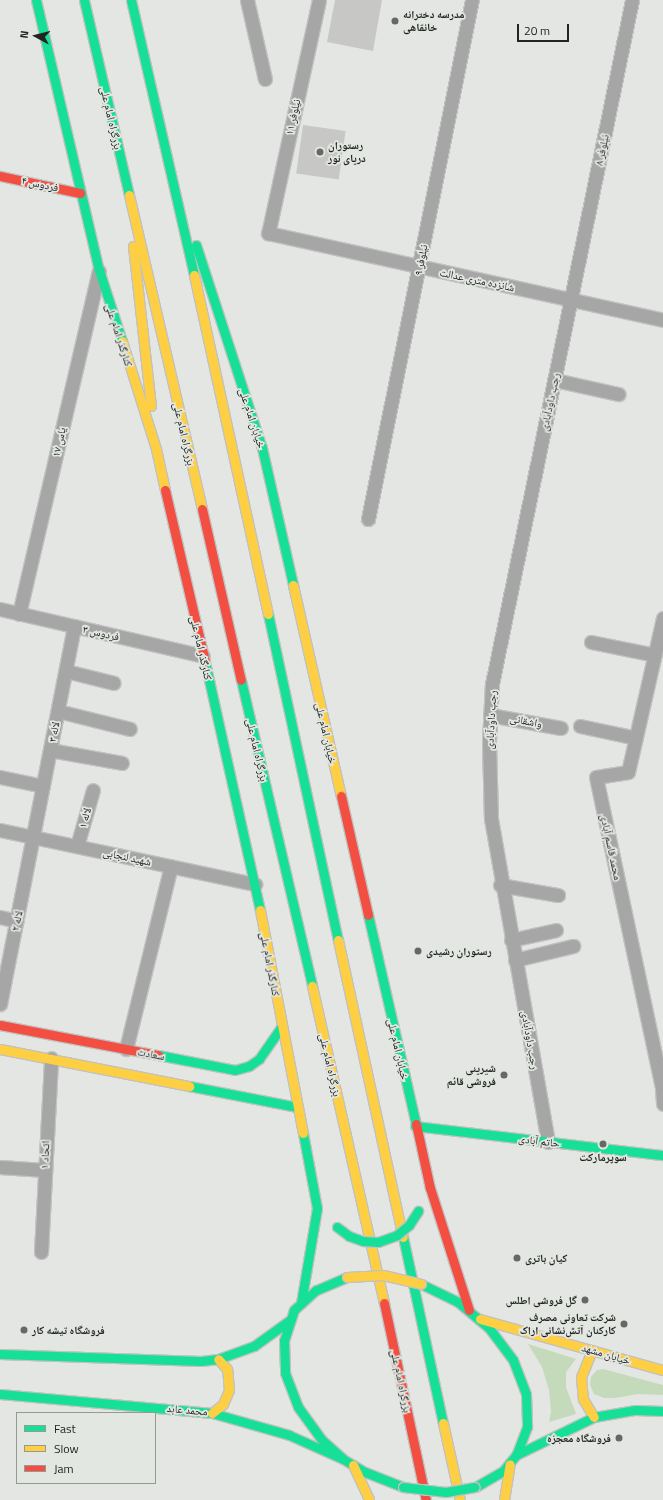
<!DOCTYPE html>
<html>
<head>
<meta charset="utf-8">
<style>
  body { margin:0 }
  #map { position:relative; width:663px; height:1500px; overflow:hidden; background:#e4e6e3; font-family:"Titillium Web","Noto Naskh Arabic",sans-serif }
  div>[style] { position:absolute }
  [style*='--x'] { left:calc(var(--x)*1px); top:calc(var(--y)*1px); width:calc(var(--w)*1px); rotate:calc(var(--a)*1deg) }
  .green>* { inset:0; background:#c5d9bb }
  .building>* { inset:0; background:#c7c8c6; transform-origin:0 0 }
  .roads { filter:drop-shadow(1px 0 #c1c2c1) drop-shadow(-1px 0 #c1c2c1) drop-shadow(0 1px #c1c2c1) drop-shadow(0 -1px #c1c2c1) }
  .street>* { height:13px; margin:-6.5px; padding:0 6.5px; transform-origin:6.5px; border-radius:6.5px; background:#a6a6a6 }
  .fast>* { height:9px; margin:-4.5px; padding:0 4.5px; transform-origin:4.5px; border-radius:4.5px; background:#16e098 }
  .slow>* { height:9px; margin:-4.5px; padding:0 4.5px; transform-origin:4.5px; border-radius:4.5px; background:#ffcf43 }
  .jam>* { height:9px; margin:-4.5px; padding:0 4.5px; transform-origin:4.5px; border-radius:4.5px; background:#f24e42 }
  .bridges { filter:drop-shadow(1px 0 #c1c2c1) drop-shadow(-1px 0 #c1c2c1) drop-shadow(0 1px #c1c2c1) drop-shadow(0 -1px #c1c2c1) }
  .fast-bridge>* { height:9px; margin:-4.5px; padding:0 4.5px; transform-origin:4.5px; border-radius:4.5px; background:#16e098 }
  .slow-bridge>* { height:9px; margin:-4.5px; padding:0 4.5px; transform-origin:4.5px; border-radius:4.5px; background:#ffcf43 }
  .dots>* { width:11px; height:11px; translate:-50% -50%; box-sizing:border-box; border:2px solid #e3e7e2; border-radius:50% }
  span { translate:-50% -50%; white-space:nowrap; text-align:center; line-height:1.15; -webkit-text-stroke:3.5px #e3e7e2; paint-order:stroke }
  .poi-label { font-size:11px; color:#222422; font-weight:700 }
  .left { translate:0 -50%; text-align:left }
  .right { translate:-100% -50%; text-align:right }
  .street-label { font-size:11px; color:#222422 }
  .legend { position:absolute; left:16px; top:1412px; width:140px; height:72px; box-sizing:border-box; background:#e3e7e2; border:1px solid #969995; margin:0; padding:5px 7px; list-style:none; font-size:12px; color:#222422 }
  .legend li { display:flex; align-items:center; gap:8px; height:20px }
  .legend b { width:20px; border:1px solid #969995 }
  .north { position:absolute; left:16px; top:16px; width:40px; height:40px; -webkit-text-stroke:3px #e3e7e2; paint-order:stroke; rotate:277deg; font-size:11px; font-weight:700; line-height:16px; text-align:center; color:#222422 }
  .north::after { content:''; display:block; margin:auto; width:14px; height:18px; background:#222422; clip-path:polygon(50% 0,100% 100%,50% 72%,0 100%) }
  .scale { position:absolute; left:517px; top:24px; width:52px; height:18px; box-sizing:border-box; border:2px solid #222422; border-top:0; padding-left:5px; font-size:12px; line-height:14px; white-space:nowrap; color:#222422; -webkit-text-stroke:3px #e3e7e2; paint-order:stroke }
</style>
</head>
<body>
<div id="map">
  <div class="green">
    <i style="clip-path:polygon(528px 1344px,576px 1359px,566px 1372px,566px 1387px,576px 1414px,549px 1422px,551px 1412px,549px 1390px,542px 1367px)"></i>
    <i style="clip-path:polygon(603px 1369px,663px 1385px,663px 1395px,638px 1394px,615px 1398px,604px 1398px,594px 1394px,590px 1385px,591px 1377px,597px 1370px)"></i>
  </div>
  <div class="building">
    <i style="clip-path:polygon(335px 0,382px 0,373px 51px,327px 42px)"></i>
    <i style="left:303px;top:125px;width:43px;height:49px;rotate:8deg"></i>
  </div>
  <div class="roads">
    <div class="street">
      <i style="--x:247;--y:0;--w:81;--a:77.2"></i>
      <i style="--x:319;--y:0;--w:239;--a:102.3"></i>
      <i style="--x:268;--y:233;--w:404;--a:12.4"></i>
      <i style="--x:555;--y:380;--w:65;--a:12.5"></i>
      <i style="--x:368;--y:519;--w:529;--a:-78.67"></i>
      <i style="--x:0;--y:609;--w:208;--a:13"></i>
      <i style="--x:19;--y:614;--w:352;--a:-76.9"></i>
      <i style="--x:663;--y:618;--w:158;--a:102.8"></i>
      <i style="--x:628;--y:772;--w:32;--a:171"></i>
      <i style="--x:596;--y:777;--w:318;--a:78"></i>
      <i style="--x:662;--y:1088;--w:16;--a:86"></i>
      <i style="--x:591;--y:642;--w:65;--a:11.5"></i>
      <i style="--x:66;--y:671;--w:49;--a:14"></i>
      <i style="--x:58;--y:711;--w:74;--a:14"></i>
      <i style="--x:490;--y:715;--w:72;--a:10.4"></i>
      <i style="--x:580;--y:726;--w:57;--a:12.1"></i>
      <i style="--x:50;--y:750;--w:73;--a:10.2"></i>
      <i style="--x:0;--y:777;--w:44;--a:11.8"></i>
      <i style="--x:0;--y:830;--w:261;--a:12"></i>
      <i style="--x:77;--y:846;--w:58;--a:-74.1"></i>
      <i style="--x:500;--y:885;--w:59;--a:9.8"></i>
      <i style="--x:0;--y:917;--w:17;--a:13"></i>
      <i style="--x:511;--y:940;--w:46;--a:-12.5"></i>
      <i style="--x:515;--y:960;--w:60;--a:-13.6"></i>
      <i style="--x:0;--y:1004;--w:385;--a:-78.9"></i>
      <i style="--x:126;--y:1049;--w:188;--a:-76.2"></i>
      <i style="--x:548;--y:1142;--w:328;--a:-100"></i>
      <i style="--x:491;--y:819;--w:78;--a:-91.5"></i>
      <i style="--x:489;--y:741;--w:57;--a:-87"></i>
      <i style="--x:492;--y:684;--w:698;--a:-78.43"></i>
      <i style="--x:0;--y:1167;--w:45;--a:3.8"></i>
      <i style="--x:41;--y:1252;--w:194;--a:-87"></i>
    </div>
    <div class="fast">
      <i style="--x:36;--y:0;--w:277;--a:76.9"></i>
      <i style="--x:99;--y:270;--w:75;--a:72.1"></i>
      <i style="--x:84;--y:0;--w:200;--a:77"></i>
      <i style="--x:131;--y:0;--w:282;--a:77.1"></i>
      <i style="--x:196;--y:245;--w:213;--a:72"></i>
      <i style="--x:262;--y:448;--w:140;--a:77.2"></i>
      <i style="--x:268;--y:614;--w:333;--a:77.9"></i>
      <i style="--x:205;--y:662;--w:254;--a:77.5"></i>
      <i style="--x:241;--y:680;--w:314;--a:76.9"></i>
      <i style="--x:368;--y:915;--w:214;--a:77.1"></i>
      <i style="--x:158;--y:1055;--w:78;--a:11"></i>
      <i style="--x:235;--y:1070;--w:15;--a:-16"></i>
      <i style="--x:249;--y:1066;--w:12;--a:-35"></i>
      <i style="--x:259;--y:1059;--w:40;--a:-55.1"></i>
      <i style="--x:189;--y:1086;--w:110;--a:11"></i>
      <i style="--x:415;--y:1126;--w:250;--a:6.7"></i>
      <i style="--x:403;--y:1237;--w:190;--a:77.9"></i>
      <i style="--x:347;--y:1277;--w:34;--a:157"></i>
      <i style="--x:316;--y:1290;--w:30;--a:138"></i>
      <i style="--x:294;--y:1310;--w:32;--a:108"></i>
      <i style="--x:284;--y:1340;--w:33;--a:88"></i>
      <i style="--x:285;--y:1373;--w:36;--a:69"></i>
      <i style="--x:298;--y:1407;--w:39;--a:54"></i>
      <i style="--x:321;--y:1439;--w:30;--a:42"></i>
      <i style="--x:343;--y:1459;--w:26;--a:31"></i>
      <i style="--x:365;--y:1472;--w:41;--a:21.5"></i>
      <i style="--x:421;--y:1284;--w:41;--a:25.9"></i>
      <i style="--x:458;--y:1302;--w:40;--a:40"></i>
      <i style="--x:489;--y:1328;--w:40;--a:53"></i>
      <i style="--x:513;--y:1360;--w:36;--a:69"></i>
      <i style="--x:526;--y:1394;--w:33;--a:88"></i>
      <i style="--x:527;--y:1427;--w:30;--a:111"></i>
      <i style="--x:516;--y:1455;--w:21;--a:129"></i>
      <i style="--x:503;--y:1471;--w:32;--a:150"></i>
      <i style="--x:301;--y:1303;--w:96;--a:-80.4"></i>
      <i style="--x:317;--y:1208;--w:76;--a:-100.6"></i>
      <i style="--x:0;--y:1354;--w:201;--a:2"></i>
      <i style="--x:201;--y:1361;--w:17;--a:-7"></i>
      <i style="--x:218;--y:1359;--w:38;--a:-20"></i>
      <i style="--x:254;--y:1346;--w:44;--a:-35.8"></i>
      <i style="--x:0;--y:1394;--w:213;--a:5.1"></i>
      <i style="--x:212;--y:1413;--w:80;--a:15.9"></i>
      <i style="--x:289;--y:1435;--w:59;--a:24"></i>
      <i style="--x:516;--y:1455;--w:87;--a:-26"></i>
      <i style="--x:594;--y:1417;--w:42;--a:-9.7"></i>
      <i style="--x:635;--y:1410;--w:28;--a:2"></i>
    </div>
    <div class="slow">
      <i style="--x:129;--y:195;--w:322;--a:76.9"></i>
      <i style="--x:133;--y:246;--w:161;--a:83.6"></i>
      <i style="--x:194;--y:275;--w:347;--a:77.7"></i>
      <i style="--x:122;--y:341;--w:113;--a:72.5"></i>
      <i style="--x:156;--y:449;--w:42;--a:77.6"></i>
      <i style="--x:293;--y:585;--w:216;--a:77.2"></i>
      <i style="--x:260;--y:910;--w:227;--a:79.1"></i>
      <i style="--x:338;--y:940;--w:304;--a:77.7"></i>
      <i style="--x:312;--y:986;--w:325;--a:77.2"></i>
      <i style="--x:0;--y:1049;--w:193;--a:11.1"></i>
      <i style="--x:480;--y:1319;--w:190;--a:15.6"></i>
      <i style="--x:592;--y:1350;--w:29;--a:112"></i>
      <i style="--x:581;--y:1377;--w:22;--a:85"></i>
      <i style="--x:583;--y:1399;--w:21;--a:59"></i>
      <i style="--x:212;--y:1413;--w:14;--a:-39"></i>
      <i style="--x:223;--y:1404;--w:15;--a:-67"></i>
      <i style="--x:229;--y:1390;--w:21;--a:-95"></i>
      <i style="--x:227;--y:1369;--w:13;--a:-132"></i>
      <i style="--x:443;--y:1423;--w:79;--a:77.6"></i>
      <i style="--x:353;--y:1465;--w:38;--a:65"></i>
      <i style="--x:504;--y:1500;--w:36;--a:-81"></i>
    </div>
    <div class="jam">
      <i style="--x:0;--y:176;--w:82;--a:12"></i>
      <i style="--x:165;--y:490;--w:177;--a:76.9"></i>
      <i style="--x:202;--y:509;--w:175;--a:77.2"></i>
      <i style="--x:341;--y:796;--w:122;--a:77.2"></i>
      <i style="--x:0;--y:1025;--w:161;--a:10.8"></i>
      <i style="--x:416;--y:1124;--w:66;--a:77.7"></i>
      <i style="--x:430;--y:1188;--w:128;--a:72.3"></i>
      <i style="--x:384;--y:1303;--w:201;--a:78"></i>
    </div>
  </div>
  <div class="bridges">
    <div class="fast-bridge">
      <i style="--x:337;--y:1227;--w:15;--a:37"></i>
      <i style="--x:349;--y:1236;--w:15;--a:20"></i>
      <i style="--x:363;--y:1241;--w:15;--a:4"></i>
      <i style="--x:378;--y:1242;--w:20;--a:-20"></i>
      <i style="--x:397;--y:1235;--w:16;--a:-40"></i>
      <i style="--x:409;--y:1225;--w:17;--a:-57"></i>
      <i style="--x:403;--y:1487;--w:43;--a:6.6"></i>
      <i style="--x:446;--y:1492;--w:29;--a:-10"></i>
    </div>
    <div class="slow-bridge">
      <i style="--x:347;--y:1277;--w:36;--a:-3"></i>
      <i style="--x:383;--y:1275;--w:39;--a:13"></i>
    </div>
  </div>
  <div class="dots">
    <i style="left:395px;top:21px;background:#666866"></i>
    <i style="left:320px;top:152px;background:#666866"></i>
    <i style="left:418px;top:951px;background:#666866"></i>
    <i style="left:504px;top:1075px;background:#666866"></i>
    <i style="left:603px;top:1144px;background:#666866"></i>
    <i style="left:517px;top:1258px;background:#666866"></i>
    <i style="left:585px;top:1300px;background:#666866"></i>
    <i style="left:624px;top:1324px;background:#666866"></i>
    <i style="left:24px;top:1330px;background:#666866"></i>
    <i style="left:619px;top:1438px;background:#666866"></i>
  </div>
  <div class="poi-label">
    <span class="left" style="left:403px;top:21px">مدرسه دخترانه<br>خانقاهی</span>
    <span class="left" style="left:328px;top:152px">رستوران<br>دریای نور</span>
    <span class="left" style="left:426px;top:951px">رستوران رشیدی</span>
    <span class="right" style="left:496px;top:1075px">شیرینی<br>فروشی قائم</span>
    <span style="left:603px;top:1157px">سوپرمارکت</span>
    <span class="left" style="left:525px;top:1258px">کیان باتری</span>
    <span class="right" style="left:577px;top:1300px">گل فروشی اطلس</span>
    <span class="right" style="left:616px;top:1324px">شرکت تعاونی مصرف<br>کارکنان آتش‌نشانی اراک</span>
    <span class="left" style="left:32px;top:1330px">فروشگاه تیشه کار</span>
    <span class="right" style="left:611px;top:1438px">فروشگاه معجزه</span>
  </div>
  <div class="street-label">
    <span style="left:293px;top:117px;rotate:-78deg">نیلوفر ۱۱</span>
    <span style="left:111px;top:118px;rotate:77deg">بزرگراه امام علی</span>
    <span style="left:602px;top:150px;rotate:-78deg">نیلوفر ۸</span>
    <span style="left:40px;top:184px;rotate:12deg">فردوس ۴</span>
    <span style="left:421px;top:260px;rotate:-79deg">نیلوفر ۹</span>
    <span style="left:477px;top:280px;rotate:12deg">شانزده متری عدالت</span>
    <span style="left:119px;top:335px;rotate:72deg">کنارگذر امام علی</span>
    <span style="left:550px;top:402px;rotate:-78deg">رجب داودآبادی</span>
    <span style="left:252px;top:418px;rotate:72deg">خیابان امام علی</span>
    <span style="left:184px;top:434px;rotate:77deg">بزرگراه امام علی</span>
    <span style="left:59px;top:442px;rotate:-77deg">یاس ۱۷</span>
    <span style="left:101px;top:633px;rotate:13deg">فردوس ۳</span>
    <span style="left:201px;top:648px;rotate:77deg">کنارگذر امام علی</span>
    <span style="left:491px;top:720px;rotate:-87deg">رجب داودآبادی</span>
    <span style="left:526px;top:721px;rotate:11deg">واشقانی</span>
    <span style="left:54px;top:732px;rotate:-79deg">لاله ۳</span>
    <span style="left:326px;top:733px;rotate:77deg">خیابان امام علی</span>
    <span style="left:257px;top:750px;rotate:77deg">بزرگراه امام علی</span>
    <span style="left:85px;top:818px;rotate:-75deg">لاله ۱</span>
    <span style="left:611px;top:847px;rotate:78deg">محمد قاسم آبادی</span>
    <span style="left:127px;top:857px;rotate:12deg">شهید لنجابی</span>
    <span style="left:17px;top:921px;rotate:-79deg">لاله ۲</span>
    <span style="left:270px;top:964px;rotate:79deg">کنارگذر امام علی</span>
    <span style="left:530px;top:1040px;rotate:80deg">رجب داودآبادی</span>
    <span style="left:398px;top:1049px;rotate:77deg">خیابان امام علی</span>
    <span style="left:151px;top:1054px;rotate:11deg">سعادت</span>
    <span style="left:330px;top:1065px;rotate:77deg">بزرگراه امام علی</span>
    <span style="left:539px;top:1141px;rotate:7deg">حاتم آبادی</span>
    <span style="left:45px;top:1155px;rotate:-87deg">اتحاد ۱</span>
    <span style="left:606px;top:1354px;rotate:16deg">خیابان مشهد</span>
    <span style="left:401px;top:1381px;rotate:78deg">بزرگراه امام علی</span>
    <span style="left:187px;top:1410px;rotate:5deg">محمد عابد</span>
  </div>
  <ul class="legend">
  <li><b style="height:5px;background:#16e098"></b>Fast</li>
  <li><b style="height:5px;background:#ffcf43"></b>Slow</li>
  <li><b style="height:5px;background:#f24e42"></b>Jam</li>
  </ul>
  <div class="north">N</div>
  <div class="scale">20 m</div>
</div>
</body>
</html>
